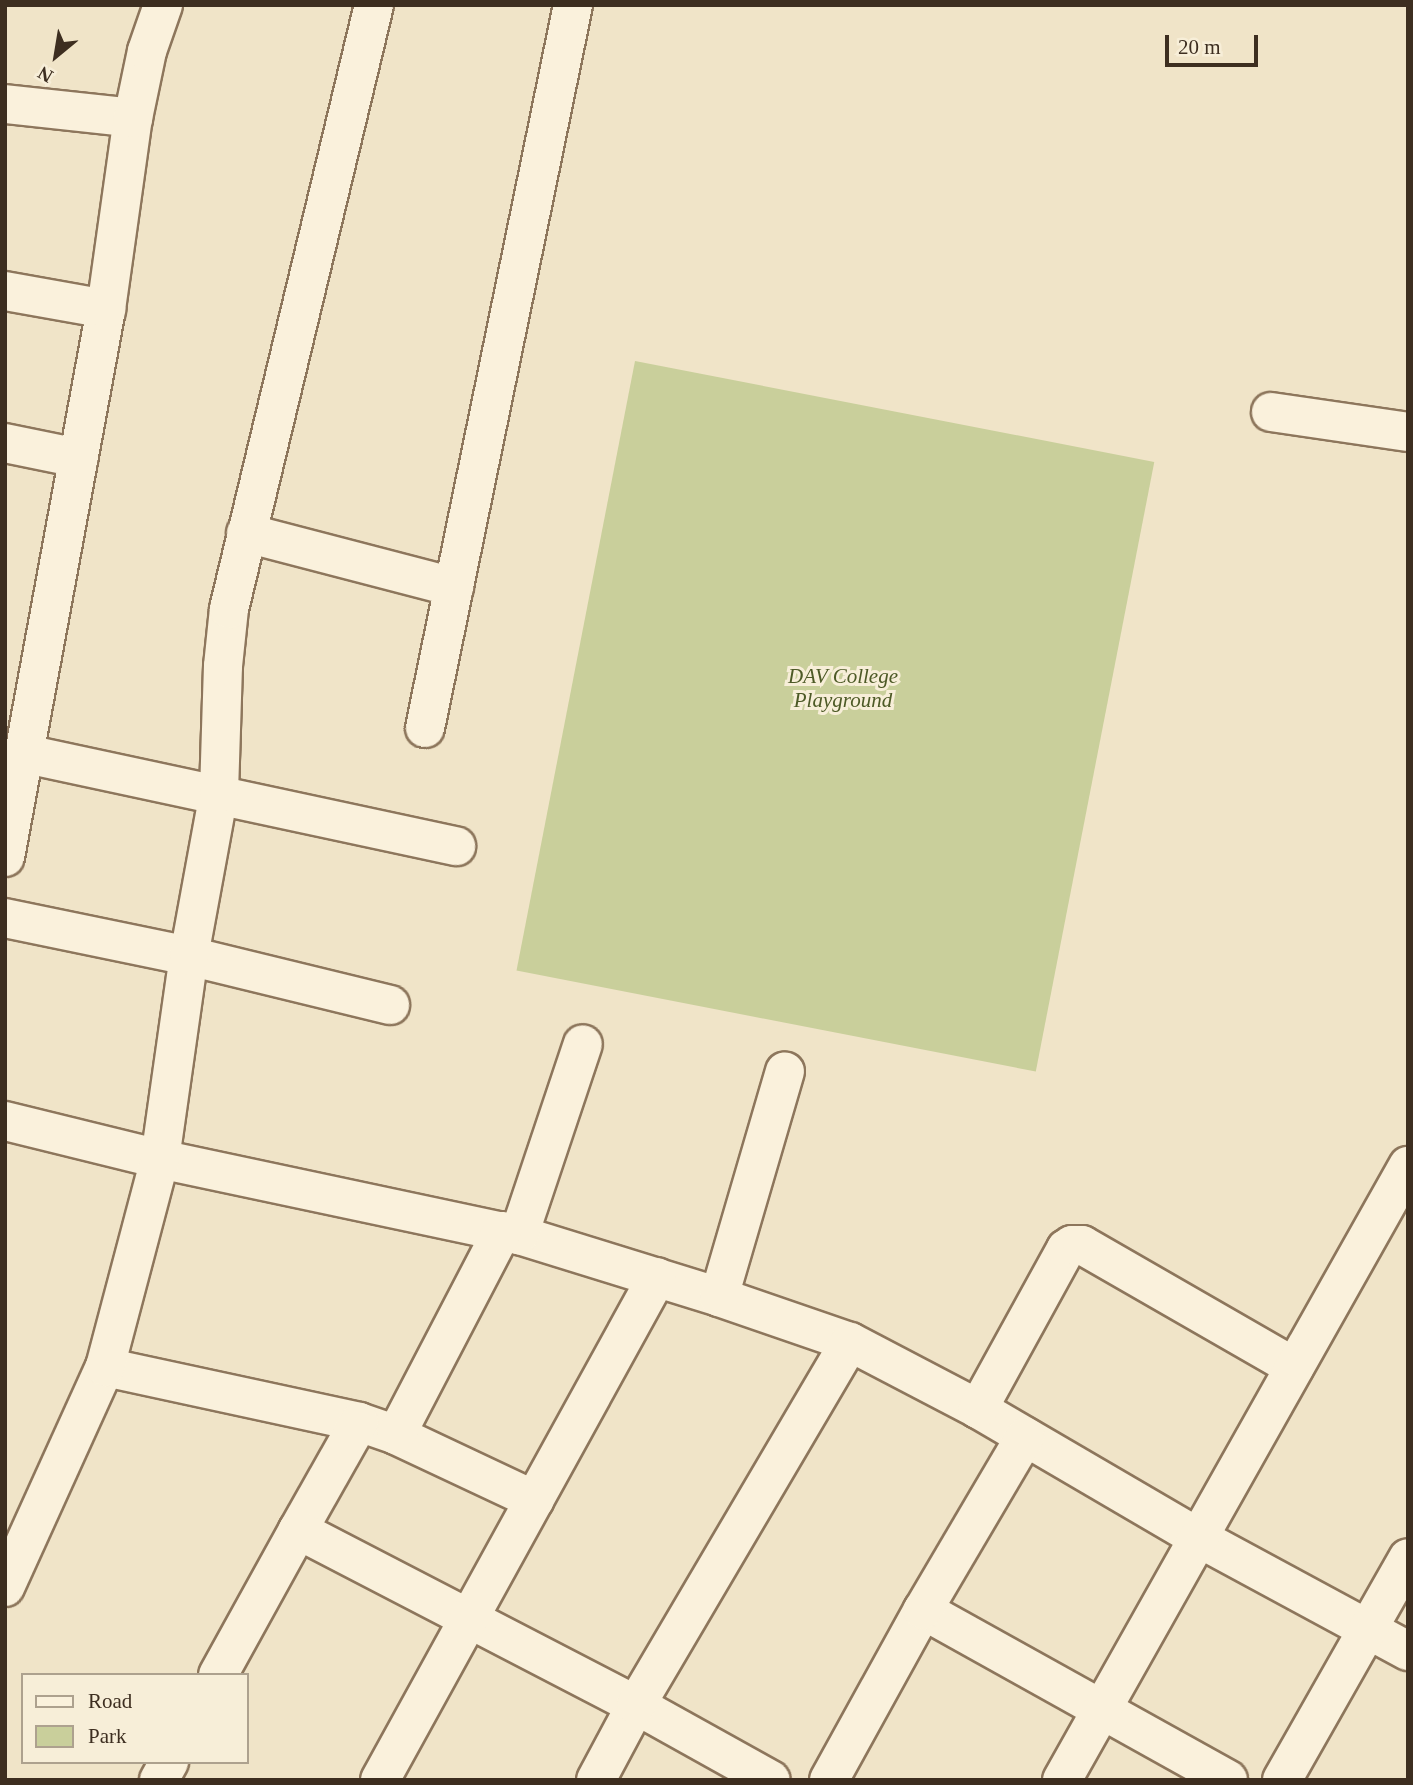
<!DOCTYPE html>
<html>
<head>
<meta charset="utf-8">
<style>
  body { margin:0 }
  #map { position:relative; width:1413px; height:1785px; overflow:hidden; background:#f0e4c8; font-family:"Times New Roman",serif }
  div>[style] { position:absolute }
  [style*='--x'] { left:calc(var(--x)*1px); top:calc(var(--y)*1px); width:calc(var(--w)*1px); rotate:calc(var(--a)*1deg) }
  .green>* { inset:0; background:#c9cf9b; transform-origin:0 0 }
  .roads { filter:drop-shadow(2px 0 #8d765c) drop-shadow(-2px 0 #8d765c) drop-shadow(0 2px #8d765c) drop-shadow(0 -2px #8d765c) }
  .minor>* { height:38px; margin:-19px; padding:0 19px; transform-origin:19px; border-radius:19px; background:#faf1dc }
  span { translate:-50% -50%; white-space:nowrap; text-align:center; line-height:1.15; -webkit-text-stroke:6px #f7eed8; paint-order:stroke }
  .park-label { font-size:21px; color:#4d5a26; font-style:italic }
  .frame { position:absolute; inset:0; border:7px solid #3d2e20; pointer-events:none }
  .legend { position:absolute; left:21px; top:1673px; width:228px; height:91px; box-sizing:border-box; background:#f7eed8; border:2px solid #ada18e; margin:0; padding:9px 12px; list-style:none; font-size:21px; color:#3d2e20 }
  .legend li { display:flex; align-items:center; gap:14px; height:35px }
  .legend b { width:35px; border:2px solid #ada18e }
  .north { position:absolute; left:21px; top:21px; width:70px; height:70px; -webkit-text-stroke:5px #f7eed8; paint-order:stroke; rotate:210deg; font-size:19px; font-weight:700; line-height:28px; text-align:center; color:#3d2e20 }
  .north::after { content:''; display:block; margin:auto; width:24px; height:32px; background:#3d2e20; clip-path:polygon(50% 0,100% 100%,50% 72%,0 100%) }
  .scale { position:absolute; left:1165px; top:35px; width:93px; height:32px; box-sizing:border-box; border:4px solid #3d2e20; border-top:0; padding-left:9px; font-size:21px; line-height:24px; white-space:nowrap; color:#3d2e20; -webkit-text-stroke:5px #f7eed8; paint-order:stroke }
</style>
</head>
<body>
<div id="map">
  <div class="green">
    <i style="left:635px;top:361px;width:529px;height:621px;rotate:11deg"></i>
  </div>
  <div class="roads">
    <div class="minor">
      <i style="--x:5;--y:104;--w:129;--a:6.2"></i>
      <i style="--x:5;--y:291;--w:103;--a:10.1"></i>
      <i style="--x:1271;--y:412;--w:138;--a:8.3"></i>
      <i style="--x:5;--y:443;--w:75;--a:11.6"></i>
      <i style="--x:246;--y:533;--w:215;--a:14.6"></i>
      <i style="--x:425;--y:728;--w:738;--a:-78.43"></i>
      <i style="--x:26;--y:754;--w:440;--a:12.1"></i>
      <i style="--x:5;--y:857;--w:557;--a:-79.56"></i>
      <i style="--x:106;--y:309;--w:193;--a:-82"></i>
      <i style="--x:133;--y:118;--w:68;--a:-78.2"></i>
      <i style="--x:147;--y:51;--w:49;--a:-70.8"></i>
      <i style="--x:5;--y:918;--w:188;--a:11.7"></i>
      <i style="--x:189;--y:956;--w:207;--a:13.7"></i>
      <i style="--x:5;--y:1121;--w:160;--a:13.8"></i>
      <i style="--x:160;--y:1159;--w:367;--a:12"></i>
      <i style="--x:519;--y:1235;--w:209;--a:17.2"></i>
      <i style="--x:719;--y:1297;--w:139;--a:19"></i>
      <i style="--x:850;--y:1342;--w:144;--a:27.6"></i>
      <i style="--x:978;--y:1409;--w:256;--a:30.3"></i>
      <i style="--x:1199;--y:1538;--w:238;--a:28.4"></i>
      <i style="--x:519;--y:1235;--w:201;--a:-71.5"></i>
      <i style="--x:719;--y:1297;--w:235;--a:-73.7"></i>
      <i style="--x:105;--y:1367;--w:260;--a:12.2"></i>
      <i style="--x:359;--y:1422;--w:39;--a:19"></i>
      <i style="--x:396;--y:1435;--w:153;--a:25.2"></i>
      <i style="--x:978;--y:1409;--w:183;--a:-61.2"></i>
      <i style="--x:1066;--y:1249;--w:7;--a:-34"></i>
      <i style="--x:1072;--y:1245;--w:10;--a:0"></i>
      <i style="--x:1082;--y:1245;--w:245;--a:29.9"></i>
      <i style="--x:396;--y:1435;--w:230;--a:-62.5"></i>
      <i style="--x:298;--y:1530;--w:124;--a:-60.5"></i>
      <i style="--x:5;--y:1587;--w:242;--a:-65.6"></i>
      <i style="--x:105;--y:1367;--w:215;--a:-75.2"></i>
      <i style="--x:160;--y:1159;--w:205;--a:-81.9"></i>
      <i style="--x:189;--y:956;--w:166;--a:-79.6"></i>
      <i style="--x:219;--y:793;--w:127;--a:-88.2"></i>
      <i style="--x:223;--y:666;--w:57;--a:-84"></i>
      <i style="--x:229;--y:609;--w:621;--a:-76.5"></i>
      <i style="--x:923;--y:1610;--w:349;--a:29.1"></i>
      <i style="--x:218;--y:1675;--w:166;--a:-61.1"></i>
      <i style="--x:298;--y:1530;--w:381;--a:27.4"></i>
      <i style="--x:636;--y:1705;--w:154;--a:29.1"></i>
      <i style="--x:159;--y:1780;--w:21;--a:-61"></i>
      <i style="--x:380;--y:1780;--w:574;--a:-61.16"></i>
      <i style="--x:596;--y:1780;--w:85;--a:-61.9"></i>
      <i style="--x:636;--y:1705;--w:421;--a:-59.5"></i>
      <i style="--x:829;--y:1780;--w:194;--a:-61.1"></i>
      <i style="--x:923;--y:1610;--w:201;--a:-59.5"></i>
      <i style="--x:1062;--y:1780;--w:705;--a:-60.6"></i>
      <i style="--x:1282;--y:1780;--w:255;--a:-60.4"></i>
    </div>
  </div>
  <div class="park-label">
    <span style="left:843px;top:688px">DAV College<br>Playground</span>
  </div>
  <div class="frame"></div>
  <ul class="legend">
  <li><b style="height:9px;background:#faf1dc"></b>Road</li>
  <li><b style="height:19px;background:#c9cf9b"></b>Park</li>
  </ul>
  <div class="north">N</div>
  <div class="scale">20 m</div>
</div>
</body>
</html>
